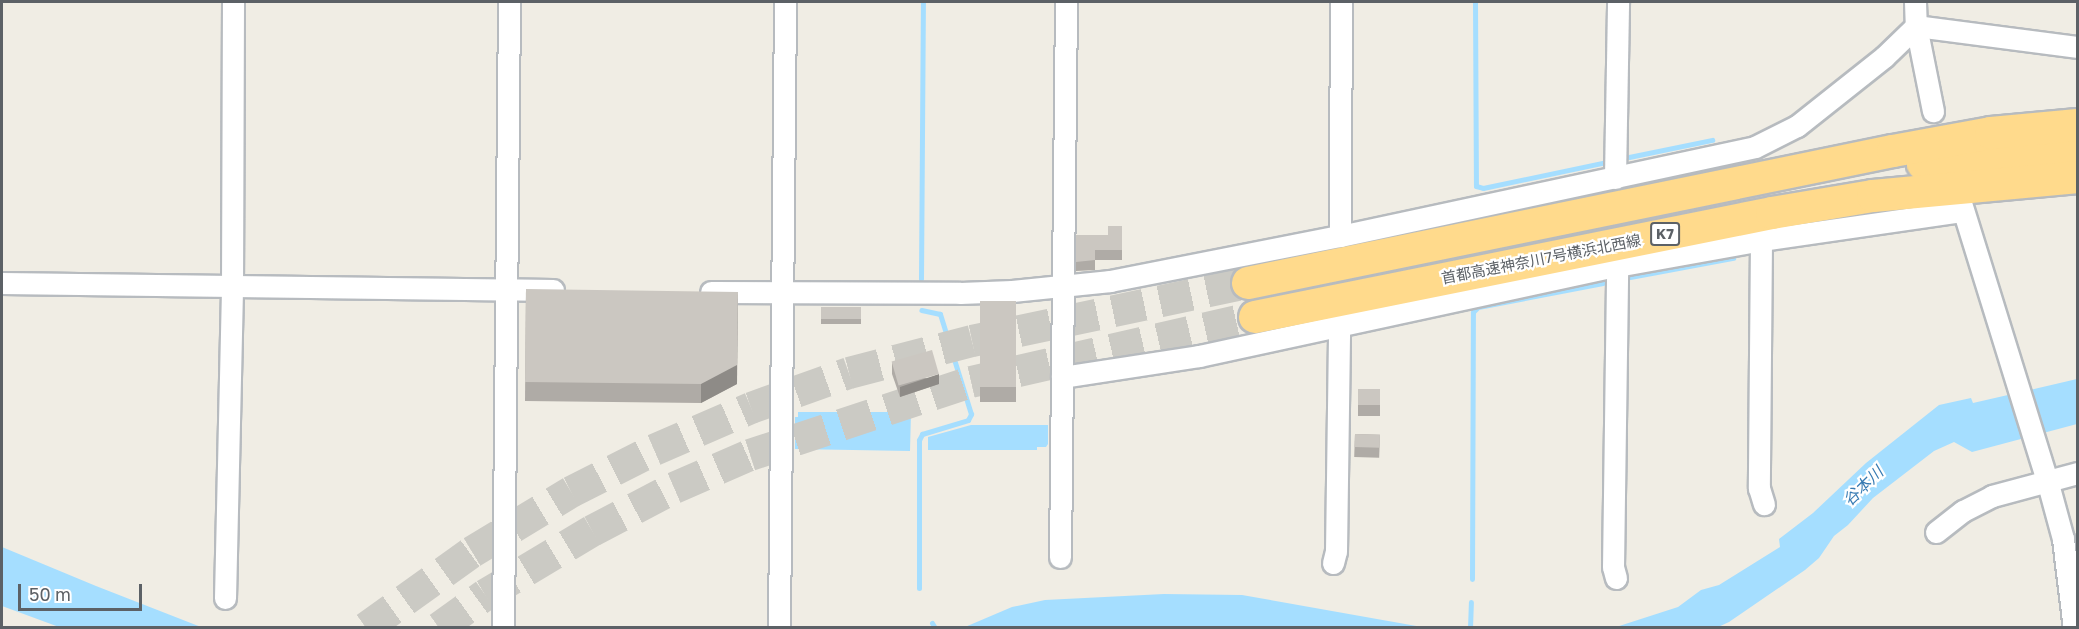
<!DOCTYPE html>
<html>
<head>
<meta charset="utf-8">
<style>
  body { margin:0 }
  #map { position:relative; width:2079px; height:629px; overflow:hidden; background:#f0ede4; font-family:"Golos Text","Noto Sans JP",sans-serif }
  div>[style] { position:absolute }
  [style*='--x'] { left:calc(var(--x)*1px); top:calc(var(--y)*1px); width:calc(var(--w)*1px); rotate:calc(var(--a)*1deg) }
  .water>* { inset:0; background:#a5deff }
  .stream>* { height:5px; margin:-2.5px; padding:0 2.5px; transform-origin:2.5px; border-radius:2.5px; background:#a5deff }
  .highway-tunnel>* { height:32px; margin-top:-16px; transform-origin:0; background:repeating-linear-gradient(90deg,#cbcac4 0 32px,transparent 0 48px) }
  .roads { filter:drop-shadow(2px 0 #b7bbbf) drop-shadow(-2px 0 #b7bbbf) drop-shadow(0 2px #b7bbbf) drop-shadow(0 -2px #b7bbbf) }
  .minor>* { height:21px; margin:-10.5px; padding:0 10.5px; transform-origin:10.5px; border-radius:10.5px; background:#fff }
  .highway>* { height:32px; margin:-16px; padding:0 16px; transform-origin:16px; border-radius:16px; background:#ffda8c }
  .wall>* { inset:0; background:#afaba6; transform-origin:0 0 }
  .shaded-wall>* { inset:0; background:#8e8b87 }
  .building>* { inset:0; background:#cbc7c1; transform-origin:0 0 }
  span { translate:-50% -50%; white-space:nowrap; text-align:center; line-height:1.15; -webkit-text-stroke:4.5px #fff; paint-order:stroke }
  .shield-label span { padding:2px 4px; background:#fff; border:2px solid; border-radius:4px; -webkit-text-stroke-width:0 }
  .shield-label { font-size:14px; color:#5c6166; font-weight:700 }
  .street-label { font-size:15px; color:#5c6166 }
  .water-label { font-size:16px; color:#367ab2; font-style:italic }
  .frame { position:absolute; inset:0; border:3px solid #5c6166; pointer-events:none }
  .scale { position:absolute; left:18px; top:584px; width:124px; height:27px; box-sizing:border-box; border:3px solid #5c6166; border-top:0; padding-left:8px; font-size:18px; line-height:21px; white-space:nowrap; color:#5c6166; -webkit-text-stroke:4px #fff; paint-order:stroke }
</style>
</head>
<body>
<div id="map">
  <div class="water">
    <i style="clip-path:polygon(2077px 379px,2077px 424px,1972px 452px,1954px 442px,1934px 451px,1873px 498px,1848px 525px,1834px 536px,1819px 558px,1805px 570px,1729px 622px,1716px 628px,1613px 628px,1678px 607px,1701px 590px,1719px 585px,1780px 547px,1779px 539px,1813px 513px,1866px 463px,1939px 405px,1971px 398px,1973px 403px)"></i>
    <i style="clip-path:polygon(798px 412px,911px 412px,910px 451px,795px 449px,795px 417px,798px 417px)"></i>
    <i style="clip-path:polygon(971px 425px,1048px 425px,1048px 444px,1046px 447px,1037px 447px,1037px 450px,928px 450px,928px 437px)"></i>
    <i style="clip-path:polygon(2px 547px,96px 586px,201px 627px,59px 627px,2px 606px)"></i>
    <i style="clip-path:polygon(1164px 594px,1242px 595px,1422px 627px,965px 627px,1012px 607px,1045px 600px)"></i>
  </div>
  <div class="stream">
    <i style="--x:1475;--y:2;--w:184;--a:89.7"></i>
    <i style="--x:1476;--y:186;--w:7;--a:16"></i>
    <i style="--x:1483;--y:188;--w:122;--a:-11.9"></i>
    <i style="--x:1629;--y:157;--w:85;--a:-11.6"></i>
    <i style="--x:1630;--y:277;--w:105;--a:-10.5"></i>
    <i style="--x:921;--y:279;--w:277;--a:-89.6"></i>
    <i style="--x:1472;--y:579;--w:267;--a:-89.8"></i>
    <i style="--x:1473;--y:312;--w:7;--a:-45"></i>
    <i style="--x:1478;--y:307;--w:127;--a:-10.9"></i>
    <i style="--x:919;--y:588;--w:148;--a:-90"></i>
    <i style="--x:919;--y:440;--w:7;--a:-63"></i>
    <i style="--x:922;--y:434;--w:48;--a:-16.9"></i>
    <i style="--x:968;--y:420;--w:7;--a:-63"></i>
    <i style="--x:971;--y:414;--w:105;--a:-107.2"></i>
    <i style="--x:940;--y:314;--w:19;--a:-168"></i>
    <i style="--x:932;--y:623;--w:6;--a:59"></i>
    <i style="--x:1470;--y:628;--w:26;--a:-88"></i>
  </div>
  <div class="highway-tunnel">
    <i style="--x:366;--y:628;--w:130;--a:-35.6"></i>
    <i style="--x:472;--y:552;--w:116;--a:-31.2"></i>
    <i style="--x:571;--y:492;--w:93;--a:-26.8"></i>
    <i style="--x:654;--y:450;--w:106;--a:-23.4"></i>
    <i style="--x:751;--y:408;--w:104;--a:-19.7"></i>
    <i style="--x:849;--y:373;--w:127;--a:-14.6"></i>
    <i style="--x:972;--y:341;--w:282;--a:-11.9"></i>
    <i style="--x:439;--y:628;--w:57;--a:-35.7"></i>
    <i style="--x:485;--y:595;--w:125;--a:-30.9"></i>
    <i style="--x:592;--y:531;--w:93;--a:-27.7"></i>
    <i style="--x:674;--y:488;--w:83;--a:-23.5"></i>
    <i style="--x:750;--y:455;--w:233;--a:-18.3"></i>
    <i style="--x:971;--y:382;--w:291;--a:-12.9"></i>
  </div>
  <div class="roads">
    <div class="minor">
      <i style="--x:1915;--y:2;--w:24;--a:88"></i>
      <i style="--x:1916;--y:26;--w:87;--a:78.7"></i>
      <i style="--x:1615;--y:178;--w:176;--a:-89"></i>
      <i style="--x:1962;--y:206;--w:287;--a:72.8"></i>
      <i style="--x:2047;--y:480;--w:61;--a:74.8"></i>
      <i style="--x:2063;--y:539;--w:90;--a:83"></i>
      <i style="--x:1340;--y:236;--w:234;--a:-89.8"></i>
      <i style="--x:1761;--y:240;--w:248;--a:90.5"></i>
      <i style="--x:1759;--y:488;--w:17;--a:73"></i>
      <i style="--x:2;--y:283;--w:551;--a:0.73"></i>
      <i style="--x:711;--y:292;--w:249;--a:0.2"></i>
      <i style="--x:960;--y:293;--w:52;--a:-2.2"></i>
      <i style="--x:1012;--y:291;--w:99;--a:-5.8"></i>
      <i style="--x:1110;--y:281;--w:234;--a:-11.1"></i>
      <i style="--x:1340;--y:236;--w:424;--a:-12.1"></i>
      <i style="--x:1755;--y:147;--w:47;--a:-26.6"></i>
      <i style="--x:1797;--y:126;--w:111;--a:-38.4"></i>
      <i style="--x:1884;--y:57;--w:45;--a:-44.1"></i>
      <i style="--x:1916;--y:26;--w:163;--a:7.4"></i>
      <i style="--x:1062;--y:377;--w:139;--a:-8.7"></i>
      <i style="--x:1199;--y:356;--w:428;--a:-12.2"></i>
      <i style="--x:1617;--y:266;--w:146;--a:-10.2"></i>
      <i style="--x:1761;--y:240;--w:204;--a:-8.2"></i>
      <i style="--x:1936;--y:532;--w:34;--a:-38"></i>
      <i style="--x:1963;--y:511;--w:33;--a:-27"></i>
      <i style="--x:1992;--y:496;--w:89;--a:-15"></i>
      <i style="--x:1060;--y:557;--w:555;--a:-89.38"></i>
      <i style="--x:1333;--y:563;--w:12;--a:-76"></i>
      <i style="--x:1336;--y:551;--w:226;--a:-89.2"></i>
      <i style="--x:1616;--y:578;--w:11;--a:-105"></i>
      <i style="--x:1613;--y:567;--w:301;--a:-89.2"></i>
      <i style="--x:225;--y:598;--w:310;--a:-88.7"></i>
      <i style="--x:232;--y:288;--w:286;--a:-89.8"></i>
      <i style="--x:503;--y:628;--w:626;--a:-89.45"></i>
      <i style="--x:779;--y:628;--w:626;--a:-89.45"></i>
    </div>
    <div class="highway">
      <i style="--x:1923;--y:164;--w:155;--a:-4.1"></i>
      <i style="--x:1248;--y:283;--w:658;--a:-11.57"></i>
      <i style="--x:1893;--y:151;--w:100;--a:-10.4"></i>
      <i style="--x:1991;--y:133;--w:87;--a:-5.3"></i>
      <i style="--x:1255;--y:317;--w:527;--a:-11.37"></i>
      <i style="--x:1772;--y:213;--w:102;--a:-9.6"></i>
      <i style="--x:1873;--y:196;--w:206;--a:-5.3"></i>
    </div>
  </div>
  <div class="wall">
    <i style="clip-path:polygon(1122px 226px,1122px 260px,1095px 260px,1095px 270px,1076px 271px,1076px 235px,1108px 235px)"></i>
    <i style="clip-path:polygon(526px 289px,737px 384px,701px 403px,525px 401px)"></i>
    <i style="left:980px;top:301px;width:36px;height:101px"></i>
    <i style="left:821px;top:307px;width:40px;height:17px"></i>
    <i style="clip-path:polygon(892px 363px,939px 384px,900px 397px,892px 374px)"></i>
    <i style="left:1358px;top:389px;width:22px;height:27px"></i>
    <i style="left:1355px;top:434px;width:25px;height:23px;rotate:2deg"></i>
  </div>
  <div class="shaded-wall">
    <i style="clip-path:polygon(738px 292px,737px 384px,701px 403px,701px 384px)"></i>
    <i style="clip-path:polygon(939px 374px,939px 384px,900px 397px,900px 387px)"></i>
  </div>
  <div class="building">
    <i style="clip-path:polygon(1108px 226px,1122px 226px,1122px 250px,1095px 250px,1095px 260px,1076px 262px,1076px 235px,1108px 235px)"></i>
    <i style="clip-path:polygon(526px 289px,738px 292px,737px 365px,701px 384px,525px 382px)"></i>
    <i style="left:980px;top:301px;width:36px;height:86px"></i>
    <i style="left:821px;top:307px;width:40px;height:12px"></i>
    <i style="left:932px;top:350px;width:25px;height:42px;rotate:74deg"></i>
    <i style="left:1358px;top:389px;width:22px;height:16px"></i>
    <i style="left:1355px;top:434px;width:25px;height:13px;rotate:2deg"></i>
  </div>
  <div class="shield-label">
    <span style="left:1665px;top:234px">K7</span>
  </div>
  <div class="street-label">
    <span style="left:1541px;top:259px;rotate:-11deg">首都高速神奈川7号横浜北西線</span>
  </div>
  <div class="water-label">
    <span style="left:1863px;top:486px;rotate:-44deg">谷本川</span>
  </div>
  <div class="frame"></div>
  <div class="scale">50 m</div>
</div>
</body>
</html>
